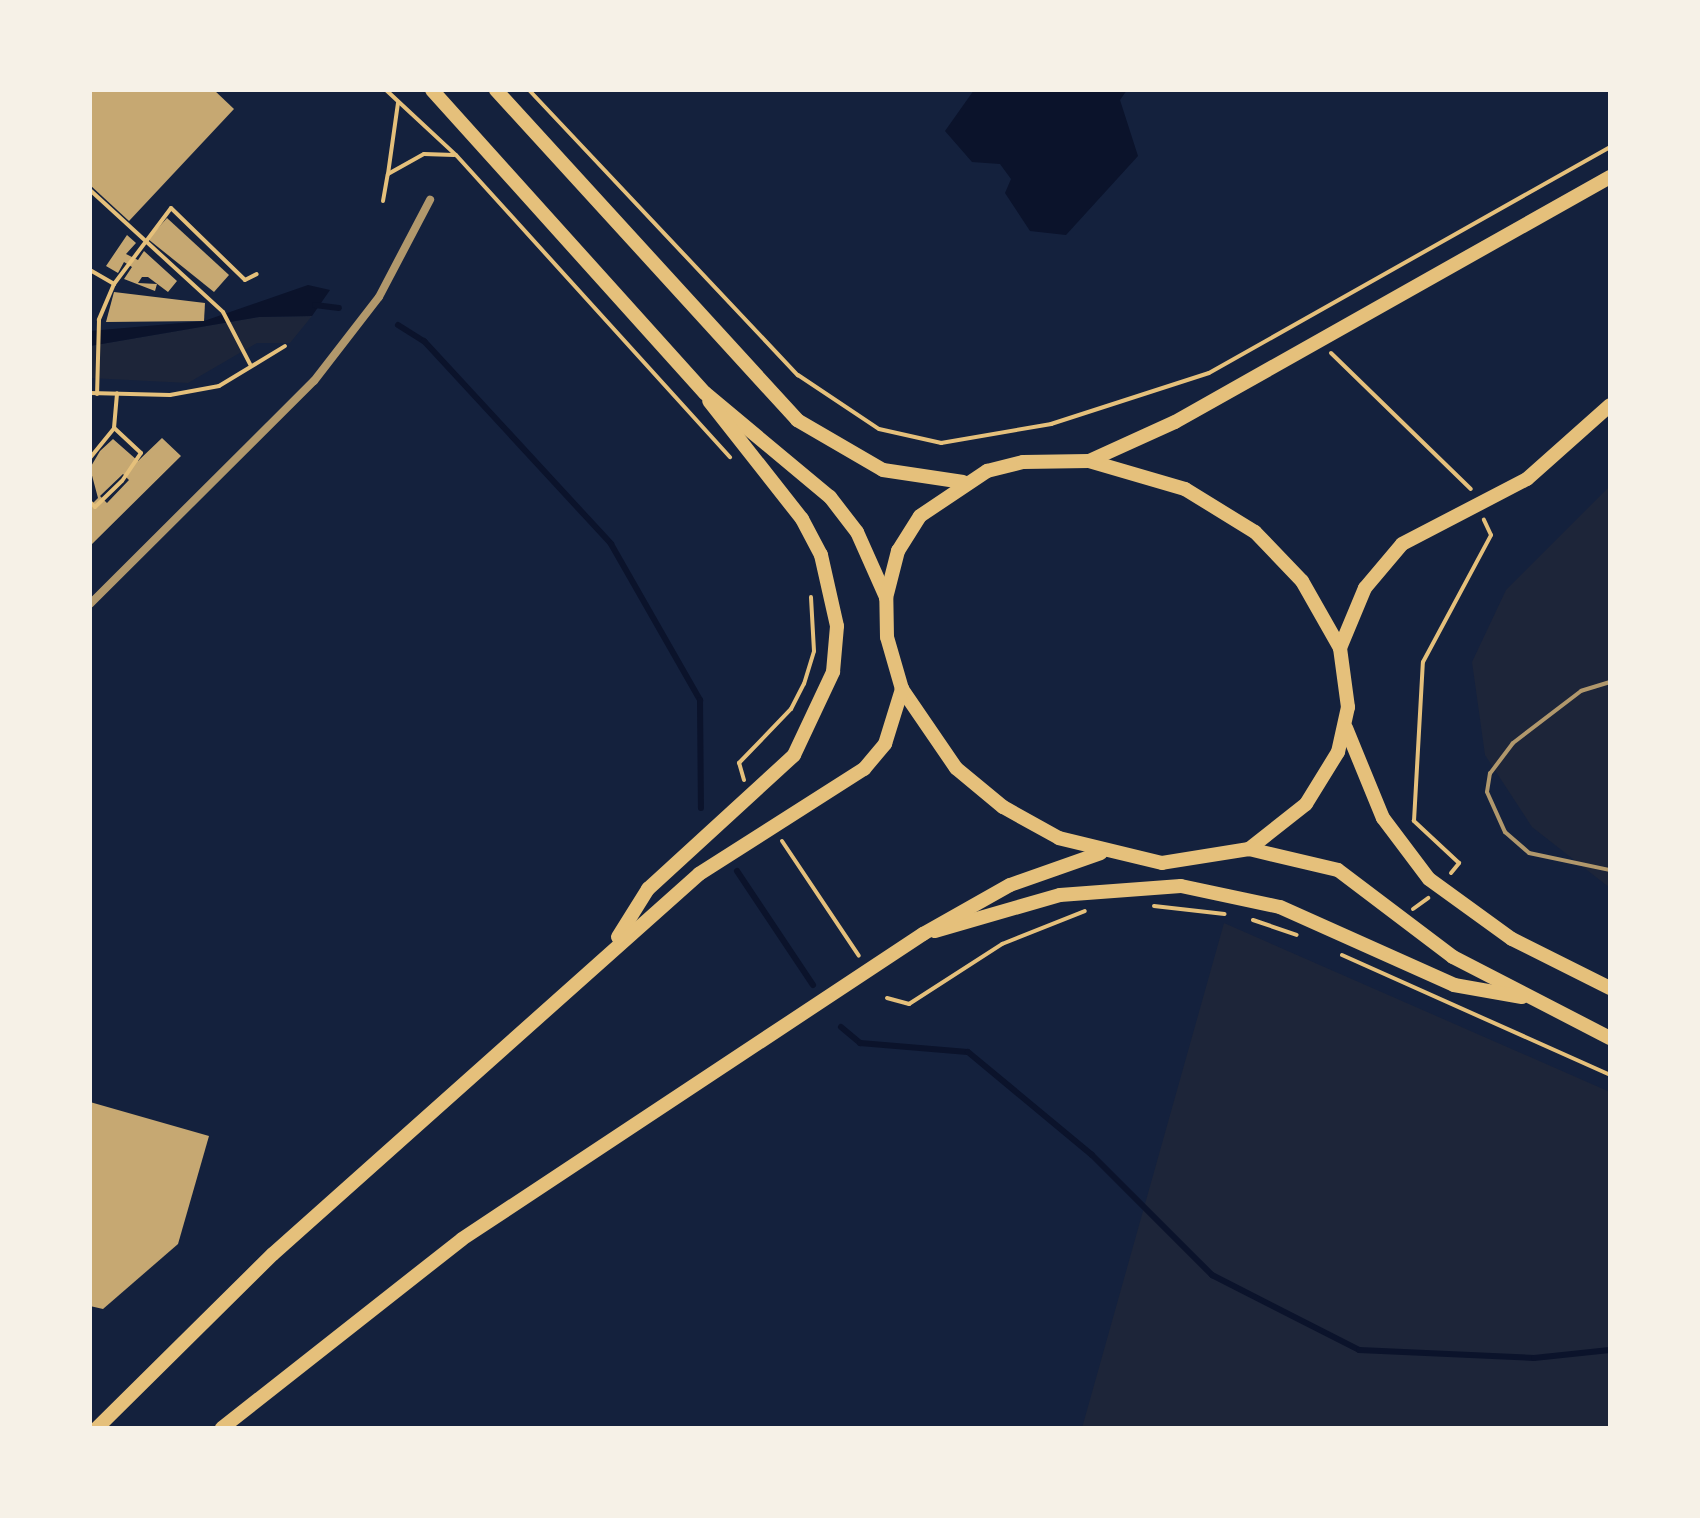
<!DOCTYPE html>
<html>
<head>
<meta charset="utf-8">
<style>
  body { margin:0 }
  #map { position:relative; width:1700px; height:1518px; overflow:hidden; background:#14213d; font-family:"Source Sans 3",sans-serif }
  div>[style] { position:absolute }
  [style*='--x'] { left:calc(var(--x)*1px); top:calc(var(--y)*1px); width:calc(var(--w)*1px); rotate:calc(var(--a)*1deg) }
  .green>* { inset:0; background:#1d2539 }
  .water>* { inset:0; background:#0b132b }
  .stream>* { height:6px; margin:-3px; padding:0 3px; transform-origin:3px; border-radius:3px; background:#0b132b }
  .building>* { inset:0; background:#c6a872 }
  .path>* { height:4px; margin:-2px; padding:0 2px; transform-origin:2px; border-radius:2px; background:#e5c07b }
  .service>* { height:4px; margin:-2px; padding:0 2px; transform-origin:2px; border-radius:2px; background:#b1986c }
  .minor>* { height:8px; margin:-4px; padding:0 4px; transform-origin:4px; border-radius:4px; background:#b1986c }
  .primary>* { height:14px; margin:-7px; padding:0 7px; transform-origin:7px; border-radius:7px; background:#e5c07b }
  span { translate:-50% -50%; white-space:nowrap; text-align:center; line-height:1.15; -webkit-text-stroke:7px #f6f1e7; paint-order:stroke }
  .frame { position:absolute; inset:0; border:92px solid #f6f1e7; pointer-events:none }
</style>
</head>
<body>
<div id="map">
  <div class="green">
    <i style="clip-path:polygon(312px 316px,290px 343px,257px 343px,188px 383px,90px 378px,90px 346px,259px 317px)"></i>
    <i style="clip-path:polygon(1610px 486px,1610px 888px,1532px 827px,1485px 755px,1472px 662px,1506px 590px)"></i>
    <i style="clip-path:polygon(1224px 923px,1610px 1092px,1610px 1428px,1082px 1428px)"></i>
  </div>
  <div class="water">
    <i style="clip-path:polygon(974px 90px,1127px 90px,1120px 100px,1138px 156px,1066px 235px,1030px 231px,1005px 193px,1011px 179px,1000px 164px,972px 162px,945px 131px)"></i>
    <i style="clip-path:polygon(308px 285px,330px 290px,312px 316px,259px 317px,90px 346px,90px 331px,204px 321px)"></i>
  </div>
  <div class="stream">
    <i style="--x:315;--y:305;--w:24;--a:7"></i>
    <i style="--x:398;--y:325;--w:31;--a:32"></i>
    <i style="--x:424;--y:341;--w:276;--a:47.3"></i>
    <i style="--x:611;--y:544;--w:180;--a:60.3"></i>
    <i style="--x:700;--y:700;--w:108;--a:89.5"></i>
    <i style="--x:737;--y:871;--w:137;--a:56.3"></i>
    <i style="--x:841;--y:1027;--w:25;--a:40"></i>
    <i style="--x:860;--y:1043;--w:108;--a:4.8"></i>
    <i style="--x:968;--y:1052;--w:161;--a:39.7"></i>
    <i style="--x:1092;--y:1155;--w:170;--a:45"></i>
    <i style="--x:1212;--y:1275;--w:165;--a:27"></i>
    <i style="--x:1359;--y:1350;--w:175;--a:2.6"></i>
    <i style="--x:1534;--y:1358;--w:76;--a:-6"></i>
  </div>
  <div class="building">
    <i style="clip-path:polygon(90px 90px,214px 90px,234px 109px,129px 221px,90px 185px)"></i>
    <i style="clip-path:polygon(167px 218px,229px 275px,214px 292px,148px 239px)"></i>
    <i style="clip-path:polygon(127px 235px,136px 243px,126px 254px,138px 260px,144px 251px,177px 281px,168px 292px,148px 277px,142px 277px,138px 283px,157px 284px,155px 291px,124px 279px,132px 267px,124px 262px,118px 273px,106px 266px)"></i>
    <i style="clip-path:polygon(114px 292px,205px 303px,204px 321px,106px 322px)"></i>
    <i style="clip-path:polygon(evenodd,162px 438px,181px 456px,90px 546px,90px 506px,98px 498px,90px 468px,100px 451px,113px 439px,138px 461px,162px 438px,123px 474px,129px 480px,107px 503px,100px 496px,123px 474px)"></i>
    <i style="clip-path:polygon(90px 1102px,209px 1136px,178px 1244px,103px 1309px,90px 1306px)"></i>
  </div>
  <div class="path">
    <i style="--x:386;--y:90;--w:96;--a:42.9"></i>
    <i style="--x:456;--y:155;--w:408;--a:47.8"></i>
    <i style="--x:529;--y:90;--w:392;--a:46.7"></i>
    <i style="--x:798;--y:375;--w:97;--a:33.7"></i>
    <i style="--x:879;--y:429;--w:64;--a:12.7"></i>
    <i style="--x:941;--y:443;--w:112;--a:-9.8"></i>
    <i style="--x:1051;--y:424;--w:166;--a:-17.9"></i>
    <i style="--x:1209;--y:373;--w:460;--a:-29.4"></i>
    <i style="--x:388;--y:174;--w:72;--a:-82"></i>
    <i style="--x:90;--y:190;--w:180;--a:42.5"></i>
    <i style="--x:223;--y:312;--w:59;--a:62.6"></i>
    <i style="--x:383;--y:201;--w:27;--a:-80"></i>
    <i style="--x:388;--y:174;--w:41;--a:-29.1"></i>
    <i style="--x:424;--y:154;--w:30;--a:2"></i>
    <i style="--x:90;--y:270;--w:28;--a:30"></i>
    <i style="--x:114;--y:284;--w:39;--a:113"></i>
    <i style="--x:99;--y:320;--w:74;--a:91.5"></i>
    <i style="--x:114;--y:284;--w:95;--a:-53.1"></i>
    <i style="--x:171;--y:208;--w:103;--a:44.2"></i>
    <i style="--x:245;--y:280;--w:13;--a:-27"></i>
    <i style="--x:1331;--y:353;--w:195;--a:44.2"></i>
    <i style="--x:90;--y:393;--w:80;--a:1.4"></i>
    <i style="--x:170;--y:395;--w:50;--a:-10.4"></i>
    <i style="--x:219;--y:386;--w:77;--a:-31.2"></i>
    <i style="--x:90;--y:458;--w:38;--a:-51"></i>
    <i style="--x:114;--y:428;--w:35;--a:-85"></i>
    <i style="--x:90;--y:502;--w:7;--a:45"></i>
    <i style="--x:95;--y:507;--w:37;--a:-44"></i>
    <i style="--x:122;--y:481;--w:34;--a:-56"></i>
    <i style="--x:141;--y:453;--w:37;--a:-137"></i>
    <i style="--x:744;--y:780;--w:18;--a:-106"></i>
    <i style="--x:739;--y:763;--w:75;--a:-46.1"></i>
    <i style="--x:791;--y:709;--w:28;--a:-63"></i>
    <i style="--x:804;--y:684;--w:34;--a:-73"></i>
    <i style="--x:814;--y:651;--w:54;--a:-93.2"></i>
    <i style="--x:782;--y:841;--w:138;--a:56.2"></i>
    <i style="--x:1451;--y:873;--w:13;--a:-51"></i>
    <i style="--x:1459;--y:863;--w:62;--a:-137"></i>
    <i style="--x:1414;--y:821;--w:159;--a:-86.8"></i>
    <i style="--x:1423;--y:662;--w:144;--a:-61.8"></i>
    <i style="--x:1491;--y:535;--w:17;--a:-115"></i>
    <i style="--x:1154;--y:906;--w:71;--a:6.4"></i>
    <i style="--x:1413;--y:909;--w:19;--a:-36"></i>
    <i style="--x:1253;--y:920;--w:46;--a:18.8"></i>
    <i style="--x:1342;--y:955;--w:294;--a:24.1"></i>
    <i style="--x:887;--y:998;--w:23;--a:15"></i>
    <i style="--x:909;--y:1004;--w:111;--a:-32.8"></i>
    <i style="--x:1002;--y:944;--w:89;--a:-21.7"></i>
  </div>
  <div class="service">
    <i style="--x:1610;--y:682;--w:30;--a:163"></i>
    <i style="--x:1581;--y:691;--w:86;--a:142.6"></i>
    <i style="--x:1513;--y:743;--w:38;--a:127"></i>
    <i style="--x:1490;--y:773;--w:19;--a:99"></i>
    <i style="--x:1487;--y:792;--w:44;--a:65.8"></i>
    <i style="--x:1505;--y:832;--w:32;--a:41"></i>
    <i style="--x:1529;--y:853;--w:83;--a:11.9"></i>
  </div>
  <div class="minor">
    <i style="--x:90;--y:604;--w:316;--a:-44.9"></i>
    <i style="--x:314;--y:381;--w:106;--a:-52.3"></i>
    <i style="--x:379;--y:297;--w:110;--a:-62.3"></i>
  </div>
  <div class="primary">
    <i style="--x:432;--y:90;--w:408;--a:48"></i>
    <i style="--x:705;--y:393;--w:163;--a:39.8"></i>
    <i style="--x:830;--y:497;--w:44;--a:52.4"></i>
    <i style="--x:857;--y:532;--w:71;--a:66"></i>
    <i style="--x:496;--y:90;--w:447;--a:47.6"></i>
    <i style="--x:797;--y:420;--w:99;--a:30.2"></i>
    <i style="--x:883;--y:470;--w:81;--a:8.5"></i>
    <i style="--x:1089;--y:461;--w:100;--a:16.3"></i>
    <i style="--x:1185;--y:489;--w:82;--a:31.6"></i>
    <i style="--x:1255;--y:532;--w:68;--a:46.2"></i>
    <i style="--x:1302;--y:581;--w:77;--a:60.4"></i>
    <i style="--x:1340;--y:648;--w:60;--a:82.3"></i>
    <i style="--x:1348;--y:707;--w:46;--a:102.5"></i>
    <i style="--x:1338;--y:752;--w:61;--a:121.6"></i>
    <i style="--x:1306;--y:804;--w:73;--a:141.7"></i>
    <i style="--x:1249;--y:849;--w:88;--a:170.9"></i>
    <i style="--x:1162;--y:863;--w:106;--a:-166.4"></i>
    <i style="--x:1059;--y:838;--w:64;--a:-151"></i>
    <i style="--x:1003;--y:807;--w:61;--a:-140.3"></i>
    <i style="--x:956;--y:768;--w:96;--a:-124.4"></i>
    <i style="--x:902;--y:689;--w:54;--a:-106.1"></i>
    <i style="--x:887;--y:637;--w:39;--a:-91"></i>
    <i style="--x:886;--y:598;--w:49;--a:-75.7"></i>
    <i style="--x:898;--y:551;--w:41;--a:-57.8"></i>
    <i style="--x:920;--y:516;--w:81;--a:-33.9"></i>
    <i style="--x:987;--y:471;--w:37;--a:-14"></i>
    <i style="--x:1023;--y:462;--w:66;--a:-0.9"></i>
    <i style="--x:1089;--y:461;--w:94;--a:-24.4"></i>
    <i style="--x:1175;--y:422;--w:499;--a:-29.4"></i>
    <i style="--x:1340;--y:648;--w:65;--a:-67.4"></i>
    <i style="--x:1365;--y:588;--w:57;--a:-49.9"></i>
    <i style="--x:1402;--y:544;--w:141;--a:-27.5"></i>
    <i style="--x:1527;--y:479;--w:111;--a:-41.7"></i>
    <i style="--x:1346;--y:728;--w:97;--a:67.7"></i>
    <i style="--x:1383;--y:818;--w:76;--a:53"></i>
    <i style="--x:1429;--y:879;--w:102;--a:35.9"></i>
    <i style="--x:1512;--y:939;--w:110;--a:26.6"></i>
    <i style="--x:1249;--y:849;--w:91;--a:13.3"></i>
    <i style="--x:1338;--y:870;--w:144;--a:37.1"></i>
    <i style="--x:1453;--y:957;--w:177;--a:27.3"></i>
    <i style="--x:935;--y:931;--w:130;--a:-16.1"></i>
    <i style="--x:1060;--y:895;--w:121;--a:-4.3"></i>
    <i style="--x:1181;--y:886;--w:101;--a:12"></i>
    <i style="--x:1280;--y:907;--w:191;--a:24.1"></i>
    <i style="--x:1454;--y:985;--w:69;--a:10"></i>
    <i style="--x:618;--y:937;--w:57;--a:-58"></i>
    <i style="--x:648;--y:889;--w:198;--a:-42.5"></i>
    <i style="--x:794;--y:755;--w:92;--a:-64.8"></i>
    <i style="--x:833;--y:672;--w:46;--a:-85"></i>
    <i style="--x:837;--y:626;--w:73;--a:-102.7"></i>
    <i style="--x:821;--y:555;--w:41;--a:-117.8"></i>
    <i style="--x:802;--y:519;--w:150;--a:-128.2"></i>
    <i style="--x:97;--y:1428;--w:247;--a:-44.7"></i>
    <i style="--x:273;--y:1254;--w:571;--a:-41.73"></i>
    <i style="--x:699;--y:874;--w:196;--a:-32.5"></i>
    <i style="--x:864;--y:769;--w:33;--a:-50"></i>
    <i style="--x:885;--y:744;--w:58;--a:-72.8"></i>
    <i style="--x:222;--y:1428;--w:305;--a:-38.2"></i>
    <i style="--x:462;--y:1239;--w:553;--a:-33.49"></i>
    <i style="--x:923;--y:934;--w:100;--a:-29.4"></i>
    <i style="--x:1010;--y:885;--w:96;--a:-19.4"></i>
  </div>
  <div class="frame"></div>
</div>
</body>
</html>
